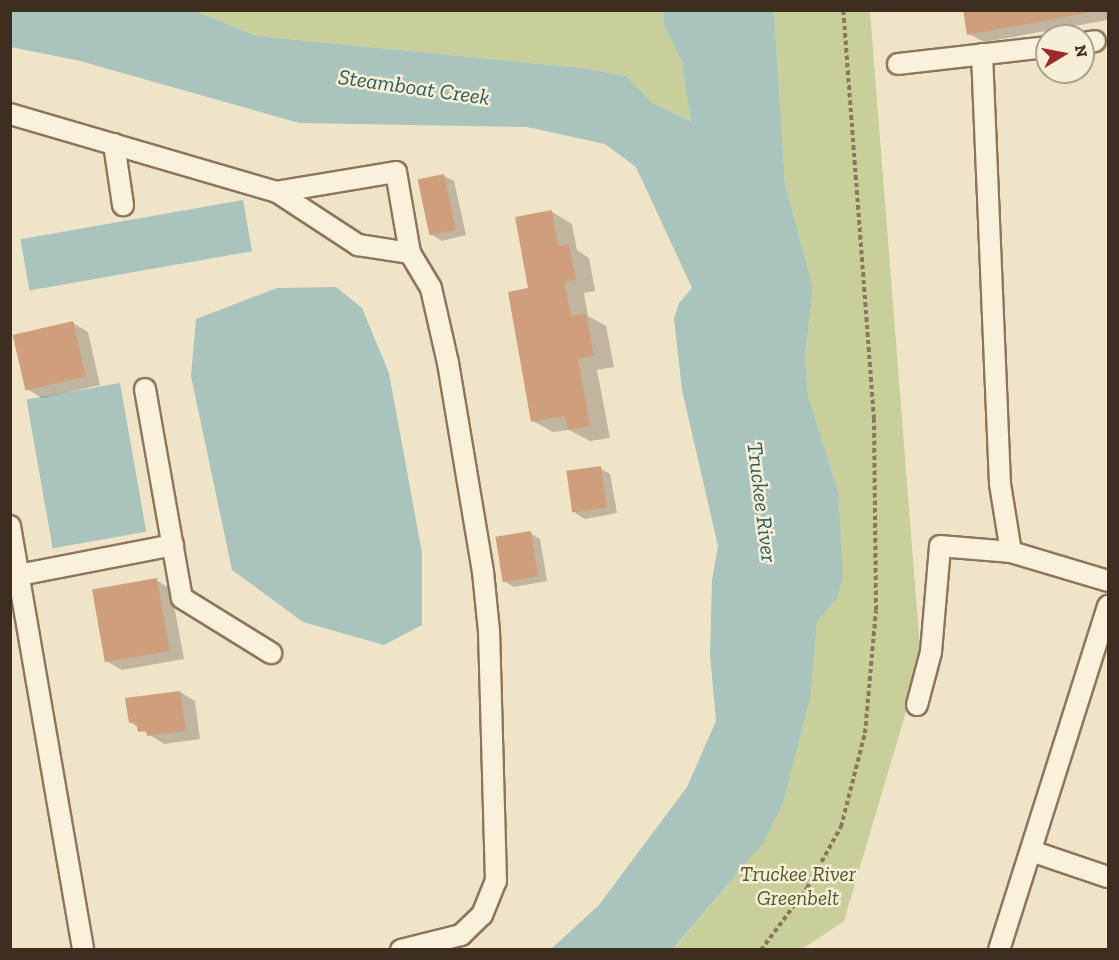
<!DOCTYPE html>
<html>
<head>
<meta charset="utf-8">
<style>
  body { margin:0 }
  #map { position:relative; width:1119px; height:960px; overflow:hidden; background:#f0e4c8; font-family:"Zilla Slab",serif }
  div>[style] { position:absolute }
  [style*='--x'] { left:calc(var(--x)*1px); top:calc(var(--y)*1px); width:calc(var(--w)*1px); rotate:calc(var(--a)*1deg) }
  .green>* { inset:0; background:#c9cf9b }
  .water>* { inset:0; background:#a9c4bc; transform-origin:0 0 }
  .shadow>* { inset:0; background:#0003 }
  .building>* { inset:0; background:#cf9f7d; transform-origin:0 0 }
  .path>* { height:4px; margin-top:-2px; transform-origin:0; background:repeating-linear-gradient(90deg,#8d765c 0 4.5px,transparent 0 7.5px) }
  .roads { filter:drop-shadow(2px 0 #8d765c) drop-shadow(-2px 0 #8d765c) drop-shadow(0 2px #8d765c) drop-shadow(0 -2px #8d765c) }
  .minor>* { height:20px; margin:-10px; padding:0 10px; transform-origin:10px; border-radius:10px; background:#faf1dc }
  span { translate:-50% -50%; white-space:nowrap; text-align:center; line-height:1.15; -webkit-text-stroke:5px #f7eed8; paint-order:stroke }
  .park-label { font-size:21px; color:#4d5a26; font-style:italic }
  .water-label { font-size:22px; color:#2f5d5a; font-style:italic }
  .frame { position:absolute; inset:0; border:12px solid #3d2e20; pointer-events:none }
  .north { position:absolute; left:1035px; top:24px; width:60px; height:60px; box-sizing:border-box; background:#f7eed8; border:2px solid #ada18e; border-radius:50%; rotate:80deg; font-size:16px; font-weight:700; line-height:24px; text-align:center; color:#3d2e20 }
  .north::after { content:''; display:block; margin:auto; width:21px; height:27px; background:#9e2a2b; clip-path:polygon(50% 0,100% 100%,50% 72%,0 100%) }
</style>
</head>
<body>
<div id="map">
  <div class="green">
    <i style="clip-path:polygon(195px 11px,664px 11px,664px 25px,682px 62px,692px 121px,651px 102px,626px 76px,583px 68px,257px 36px)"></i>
    <i style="clip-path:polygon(774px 11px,870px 11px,921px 661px,844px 921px,802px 949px,673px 950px,765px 841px,784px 801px,811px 695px,817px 621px,837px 599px,838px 491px,808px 395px,805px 356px,813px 288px,785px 183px)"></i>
  </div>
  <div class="water">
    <i style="clip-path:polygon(10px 11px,195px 11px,257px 36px,583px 68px,626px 76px,651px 102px,691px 121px,682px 62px,664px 25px,664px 11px,774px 11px,785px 183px,813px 288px,805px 356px,808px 395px,838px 491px,843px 576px,837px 599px,817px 621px,811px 695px,784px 801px,765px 841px,673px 949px,551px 949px,599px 905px,687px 787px,716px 721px,710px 655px,712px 580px,718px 546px,682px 390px,674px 319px,679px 303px,692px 288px,636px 167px,605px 144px,527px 127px,299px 123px,80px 61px,11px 47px)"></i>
    <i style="left:243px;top:200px;width:52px;height:226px;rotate:80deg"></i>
    <i style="clip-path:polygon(336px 287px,362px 308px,389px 373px,422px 553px,422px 625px,384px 645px,303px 622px,232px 570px,191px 376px,196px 319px,277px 288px)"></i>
    <i style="left:120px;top:383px;width:151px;height:95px;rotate:80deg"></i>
  </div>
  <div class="shadow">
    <i style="clip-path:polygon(964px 10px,1108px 10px,1108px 20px,984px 42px,969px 34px)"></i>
    <i style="clip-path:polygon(444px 176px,454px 181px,466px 235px,442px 241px,432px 235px)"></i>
    <i style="clip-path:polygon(552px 212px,572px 224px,577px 250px,589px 258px,595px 291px,584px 293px,588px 316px,606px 326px,614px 367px,597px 370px,610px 438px,590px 441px,569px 430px,553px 432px,533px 421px,530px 289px)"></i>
    <i style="clip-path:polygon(73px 323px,88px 332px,100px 385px,42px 398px,27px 389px)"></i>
    <i style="clip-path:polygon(600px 468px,610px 474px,617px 513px,585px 519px,575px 513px)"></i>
    <i style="clip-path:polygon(530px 533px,540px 539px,547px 581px,514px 587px,504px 581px)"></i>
    <i style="clip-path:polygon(156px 580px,171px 589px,184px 659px,122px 670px,106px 661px)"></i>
    <i style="clip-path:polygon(180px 692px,195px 701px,200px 739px,164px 744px,130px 722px)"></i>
  </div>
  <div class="building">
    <i style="clip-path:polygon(963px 10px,1092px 10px,1092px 12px,967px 35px)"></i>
    <i style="left:444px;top:174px;width:57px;height:27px;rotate:78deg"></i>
    <i style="clip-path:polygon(552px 210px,558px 246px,569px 244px,576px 280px,564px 282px,571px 316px,586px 313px,594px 356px,578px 359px,590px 426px,568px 430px,565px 416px,531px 422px,508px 292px,528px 288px,515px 217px)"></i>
    <i style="left:73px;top:321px;width:57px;height:62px;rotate:77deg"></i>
    <i style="left:601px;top:466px;width:42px;height:35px;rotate:82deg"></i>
    <i style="left:531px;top:531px;width:46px;height:36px;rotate:81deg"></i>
    <i style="left:157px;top:578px;width:74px;height:66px;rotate:80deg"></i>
    <i style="clip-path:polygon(180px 691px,186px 731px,147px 736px,146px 731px,138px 732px,136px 722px,129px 723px,125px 698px)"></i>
  </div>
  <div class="path">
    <i style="--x:761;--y:950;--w:77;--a:-53.4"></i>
    <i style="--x:807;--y:888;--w:70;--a:-60.9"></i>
    <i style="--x:841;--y:827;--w:97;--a:-75.7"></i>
    <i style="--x:865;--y:733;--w:123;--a:-84.9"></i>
    <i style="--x:876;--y:610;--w:191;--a:-90.6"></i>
    <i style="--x:874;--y:419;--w:410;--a:-94.3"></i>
  </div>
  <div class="roads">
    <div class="minor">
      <i style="--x:1083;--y:43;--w:12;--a:-9"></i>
      <i style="--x:982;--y:54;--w:430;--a:87.6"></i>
      <i style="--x:1000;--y:484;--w:69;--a:80.8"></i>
      <i style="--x:1011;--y:552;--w:101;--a:16.6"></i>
      <i style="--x:898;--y:64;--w:150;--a:-6.5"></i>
      <i style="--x:10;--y:114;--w:278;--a:16.3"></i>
      <i style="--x:277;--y:192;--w:97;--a:33.2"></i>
      <i style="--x:358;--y:245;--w:53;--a:8.7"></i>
      <i style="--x:410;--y:253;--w:82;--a:-99.8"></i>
      <i style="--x:396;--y:172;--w:121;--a:170.5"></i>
      <i style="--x:114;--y:144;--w:62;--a:81.6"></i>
      <i style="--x:145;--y:389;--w:212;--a:80"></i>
      <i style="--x:182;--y:598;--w:105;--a:31.7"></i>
      <i style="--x:10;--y:526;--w:430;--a:80.2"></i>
      <i style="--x:19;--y:575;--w:157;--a:-11"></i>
      <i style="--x:917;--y:705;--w:55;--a:-75.2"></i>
      <i style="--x:931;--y:652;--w:106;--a:-85.1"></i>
      <i style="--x:940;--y:546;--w:71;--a:4.8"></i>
      <i style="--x:1031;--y:851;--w:81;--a:18.7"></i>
      <i style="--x:401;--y:950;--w:62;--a:-14"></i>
      <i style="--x:461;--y:935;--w:29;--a:-44"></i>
      <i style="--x:482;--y:915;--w:37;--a:-68"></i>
      <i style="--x:496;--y:881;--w:250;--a:-91.6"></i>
      <i style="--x:489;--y:631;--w:59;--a:-95.8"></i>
      <i style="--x:483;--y:572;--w:212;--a:-99.5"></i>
      <i style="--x:448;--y:363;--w:77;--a:-102.8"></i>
      <i style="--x:431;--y:288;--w:41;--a:-121"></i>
      <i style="--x:999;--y:950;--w:361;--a:-72.4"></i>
    </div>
  </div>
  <div class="park-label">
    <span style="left:798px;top:886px">Truckee River<br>Greenbelt</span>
  </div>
  <div class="water-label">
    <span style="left:414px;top:87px;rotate:8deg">Steamboat Creek</span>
    <span style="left:762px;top:502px;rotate:83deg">Truckee River</span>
  </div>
  <div class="frame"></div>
  <div class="north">N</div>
</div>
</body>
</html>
